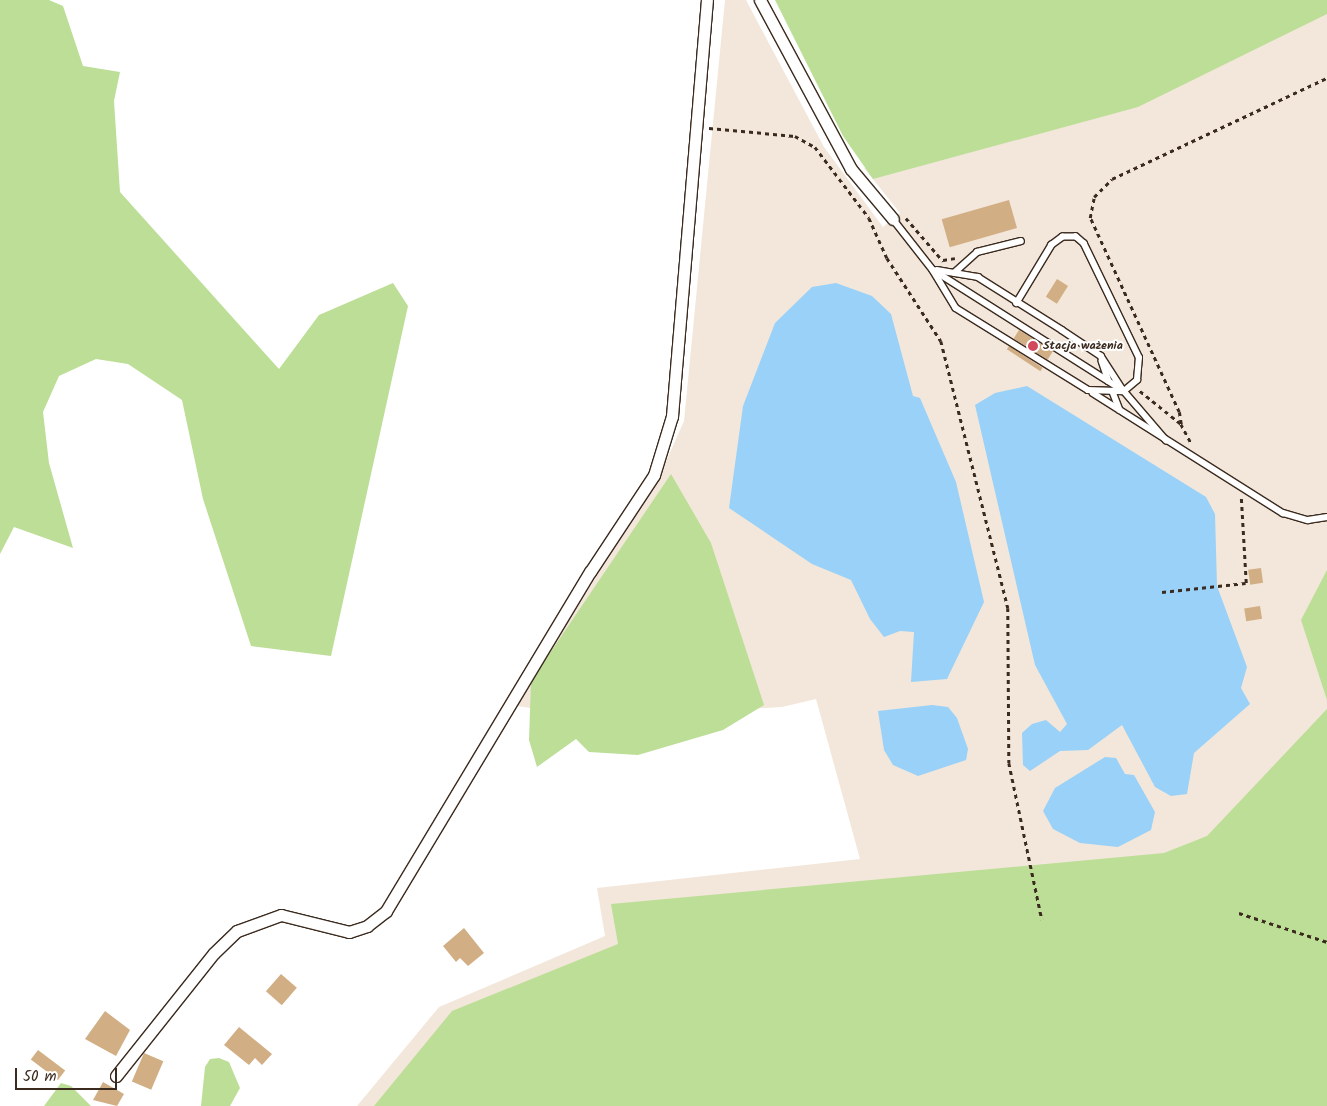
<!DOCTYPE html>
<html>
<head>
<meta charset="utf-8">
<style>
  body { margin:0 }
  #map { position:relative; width:1327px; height:1106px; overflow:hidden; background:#fff; font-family:Kalam,sans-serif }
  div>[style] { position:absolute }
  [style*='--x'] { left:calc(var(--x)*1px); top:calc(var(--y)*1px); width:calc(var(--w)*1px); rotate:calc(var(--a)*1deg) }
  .built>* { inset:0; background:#f2e7da }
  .green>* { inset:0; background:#bdde97 }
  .water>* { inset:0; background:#99d1f8 }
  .building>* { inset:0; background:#d2ae84; transform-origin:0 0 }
  .path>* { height:2.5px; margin-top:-1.25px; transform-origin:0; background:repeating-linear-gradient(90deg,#3b2a1e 0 4px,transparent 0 8px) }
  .roads { filter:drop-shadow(1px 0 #3b2a1e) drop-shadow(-1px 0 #3b2a1e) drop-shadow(0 1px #3b2a1e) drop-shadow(0 -1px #3b2a1e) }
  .lane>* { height:5.5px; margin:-2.75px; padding:0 2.75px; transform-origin:2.75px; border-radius:2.75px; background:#fff }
  .street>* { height:11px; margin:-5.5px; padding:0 5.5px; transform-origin:5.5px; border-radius:5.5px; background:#fff }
  .dots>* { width:14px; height:14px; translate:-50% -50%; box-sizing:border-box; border:2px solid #fff; border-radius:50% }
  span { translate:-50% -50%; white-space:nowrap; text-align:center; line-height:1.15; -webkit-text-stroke:4px #fff; paint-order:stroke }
  .poi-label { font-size:12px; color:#3b2a1e; font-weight:700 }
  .left { translate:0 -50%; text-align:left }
  .scale { position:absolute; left:15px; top:1068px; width:102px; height:22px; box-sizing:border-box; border:2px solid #3b2a1e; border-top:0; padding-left:6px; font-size:15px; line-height:18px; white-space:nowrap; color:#3b2a1e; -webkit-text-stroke:4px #fff; paint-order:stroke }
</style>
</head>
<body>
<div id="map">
  <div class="built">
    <i style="clip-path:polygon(725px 0,746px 0,824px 147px,883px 227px,900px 213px,864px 168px,1118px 101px,1327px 2px,1327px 1106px,357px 1106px,439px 1007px,605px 936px,597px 888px,860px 859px,816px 699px,782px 707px,597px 718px,517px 706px,664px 466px,684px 421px)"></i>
  </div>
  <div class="green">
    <i style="clip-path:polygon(0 0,49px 0,63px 6px,83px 66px,120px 72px,114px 101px,120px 192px,279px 369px,319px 315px,393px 283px,408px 306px,331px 656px,251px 646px,203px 499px,182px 400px,128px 364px,96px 359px,59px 376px,43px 412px,49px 463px,73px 548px,14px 527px,0 554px)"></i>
    <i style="clip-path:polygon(775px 0,1327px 0,1327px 14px,1138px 107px,873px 179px,843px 136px)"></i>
    <i style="clip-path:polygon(671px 474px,711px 543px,764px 705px,723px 730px,638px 755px,589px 752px,576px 739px,537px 767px,529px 740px,531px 681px)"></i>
    <i style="clip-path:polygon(1327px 570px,1327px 700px,1301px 620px)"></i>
    <i style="clip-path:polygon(1327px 709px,1327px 1106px,374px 1106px,452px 1011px,618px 944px,611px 904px,1164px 853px,1207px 836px)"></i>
    <i style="clip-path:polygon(219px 1058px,229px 1062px,240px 1088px,230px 1106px,201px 1106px,205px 1067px,210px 1059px)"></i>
    <i style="clip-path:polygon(61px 1083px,71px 1086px,91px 1106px,44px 1106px)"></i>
  </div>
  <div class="water">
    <i style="clip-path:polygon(836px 283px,872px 296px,891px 314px,913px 396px,920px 398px,956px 482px,984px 602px,947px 679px,911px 682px,914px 632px,900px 631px,884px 637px,870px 619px,851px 580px,812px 564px,729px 508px,743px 406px,775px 323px,812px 287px)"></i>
    <i style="clip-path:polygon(1027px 386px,1206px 497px,1215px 514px,1217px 586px,1247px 667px,1241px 688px,1250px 704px,1194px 753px,1187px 794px,1171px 796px,1155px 787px,1122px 725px,1088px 750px,1060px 751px,1030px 771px,1023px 765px,1022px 733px,1032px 724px,1046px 720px,1060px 732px,1067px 724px,1035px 665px,975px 405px,995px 393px)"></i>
    <i style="clip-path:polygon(932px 705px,948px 707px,957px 718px,968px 749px,966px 760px,918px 776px,893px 765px,884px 750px,878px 711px)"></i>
    <i style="clip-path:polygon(1105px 757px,1116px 758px,1125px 774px,1134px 775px,1155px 812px,1151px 830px,1118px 847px,1080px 843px,1053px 829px,1043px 811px,1055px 788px)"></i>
  </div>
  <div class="building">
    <i style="left:1009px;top:200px;width:29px;height:70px;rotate:74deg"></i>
    <i style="left:1057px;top:279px;width:13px;height:21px;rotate:32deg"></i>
    <i style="left:1019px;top:330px;width:40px;height:10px;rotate:32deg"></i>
    <i style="left:1009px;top:346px;width:40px;height:4px;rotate:33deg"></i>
    <i style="left:1261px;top:568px;width:15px;height:13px;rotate:82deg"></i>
    <i style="left:1260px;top:606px;width:13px;height:16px;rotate:81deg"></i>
    <i style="clip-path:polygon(464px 928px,484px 953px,468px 966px,460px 958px,456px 962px,443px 946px)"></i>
    <i style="left:281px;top:974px;width:21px;height:23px;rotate:41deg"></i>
    <i style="clip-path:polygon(105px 1011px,130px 1030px,116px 1056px,85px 1039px)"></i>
    <i style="clip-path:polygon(239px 1027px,272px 1054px,262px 1065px,255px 1058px,249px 1065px,224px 1045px)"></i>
    <i style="left:38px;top:1050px;width:34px;height:12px;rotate:37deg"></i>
    <i style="left:144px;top:1053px;width:21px;height:31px;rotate:23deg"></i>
    <i style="clip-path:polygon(103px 1082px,124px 1094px,117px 1106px,93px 1100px)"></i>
  </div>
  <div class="path">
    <i style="--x:709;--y:128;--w:86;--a:5.3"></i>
    <i style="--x:795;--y:136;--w:23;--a:29"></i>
    <i style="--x:815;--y:147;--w:89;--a:52.7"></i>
    <i style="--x:869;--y:218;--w:44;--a:65.8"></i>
    <i style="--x:887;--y:258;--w:99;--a:57"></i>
    <i style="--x:941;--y:341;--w:275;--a:75.9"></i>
    <i style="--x:1008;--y:608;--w:155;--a:89.6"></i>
    <i style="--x:1009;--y:763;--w:160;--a:78.1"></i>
    <i style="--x:906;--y:218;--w:57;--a:49.3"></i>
    <i style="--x:943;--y:260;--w:12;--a:-9"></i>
    <i style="--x:1140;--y:391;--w:53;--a:38.8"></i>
    <i style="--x:1181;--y:424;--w:21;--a:62"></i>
    <i style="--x:1181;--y:424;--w:12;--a:-99"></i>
    <i style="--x:1179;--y:412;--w:213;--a:-114.6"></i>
    <i style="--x:1090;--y:218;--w:21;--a:-79"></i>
    <i style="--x:1094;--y:197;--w:25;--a:-45"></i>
    <i style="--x:1112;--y:179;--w:238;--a:-25.2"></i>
    <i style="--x:1162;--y:592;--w:84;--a:-6.1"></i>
    <i style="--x:1246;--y:583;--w:86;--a:-93.3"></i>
    <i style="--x:1239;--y:913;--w:93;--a:18.2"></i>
  </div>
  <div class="roads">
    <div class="lane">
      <i style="--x:893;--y:219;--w:65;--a:51.9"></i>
      <i style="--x:933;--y:270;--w:44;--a:58.8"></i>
      <i style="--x:956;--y:308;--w:155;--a:31.8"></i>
      <i style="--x:1088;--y:390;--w:36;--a:2"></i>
      <i style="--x:1124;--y:391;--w:17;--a:-40"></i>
      <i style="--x:1137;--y:380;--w:22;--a:-85"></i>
      <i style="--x:1139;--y:358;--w:127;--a:-115.8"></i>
      <i style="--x:1084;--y:244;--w:11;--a:-139"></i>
      <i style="--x:1076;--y:237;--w:13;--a:180"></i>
      <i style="--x:1063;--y:237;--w:14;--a:144"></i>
      <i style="--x:1052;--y:245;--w:68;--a:121.1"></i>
      <i style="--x:937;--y:270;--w:42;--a:9.7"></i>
      <i style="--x:978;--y:277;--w:99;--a:32.2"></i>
      <i style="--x:1062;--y:330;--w:47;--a:33.7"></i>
      <i style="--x:1101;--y:356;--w:40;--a:57.1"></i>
      <i style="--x:935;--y:271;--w:224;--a:32.4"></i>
      <i style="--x:1124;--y:391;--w:65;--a:49.4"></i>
      <i style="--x:954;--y:273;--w:31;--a:-42"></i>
      <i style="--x:977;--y:252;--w:45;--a:-14"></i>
      <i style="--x:1102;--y:361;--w:21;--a:71"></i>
      <i style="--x:1113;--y:392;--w:19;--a:69"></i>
      <i style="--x:1093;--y:393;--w:225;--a:32.3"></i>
      <i style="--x:1283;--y:513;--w:26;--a:16"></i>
      <i style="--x:1308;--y:520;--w:19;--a:-9"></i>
    </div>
    <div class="street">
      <i style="--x:760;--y:0;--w:192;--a:61.7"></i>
      <i style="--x:851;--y:169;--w:65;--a:50"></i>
      <i style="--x:116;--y:1076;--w:157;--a:-51.5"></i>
      <i style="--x:214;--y:953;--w:32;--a:-44"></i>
      <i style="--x:237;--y:931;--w:47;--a:-20"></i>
      <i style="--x:281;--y:915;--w:70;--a:14"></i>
      <i style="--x:349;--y:932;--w:19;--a:-18"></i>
      <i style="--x:367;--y:926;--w:24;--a:-38"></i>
      <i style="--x:386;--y:911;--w:396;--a:-59"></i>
      <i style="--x:590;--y:572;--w:116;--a:-56.6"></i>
      <i style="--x:654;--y:475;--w:62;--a:-73"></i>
      <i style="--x:672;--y:416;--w:417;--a:-85.2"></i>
    </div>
  </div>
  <div class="dots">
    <i style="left:1033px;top:346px;background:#d1495b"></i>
  </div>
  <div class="poi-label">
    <span class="left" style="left:1043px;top:346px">Stacja ważenia</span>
  </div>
  <div class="scale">50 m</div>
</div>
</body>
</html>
